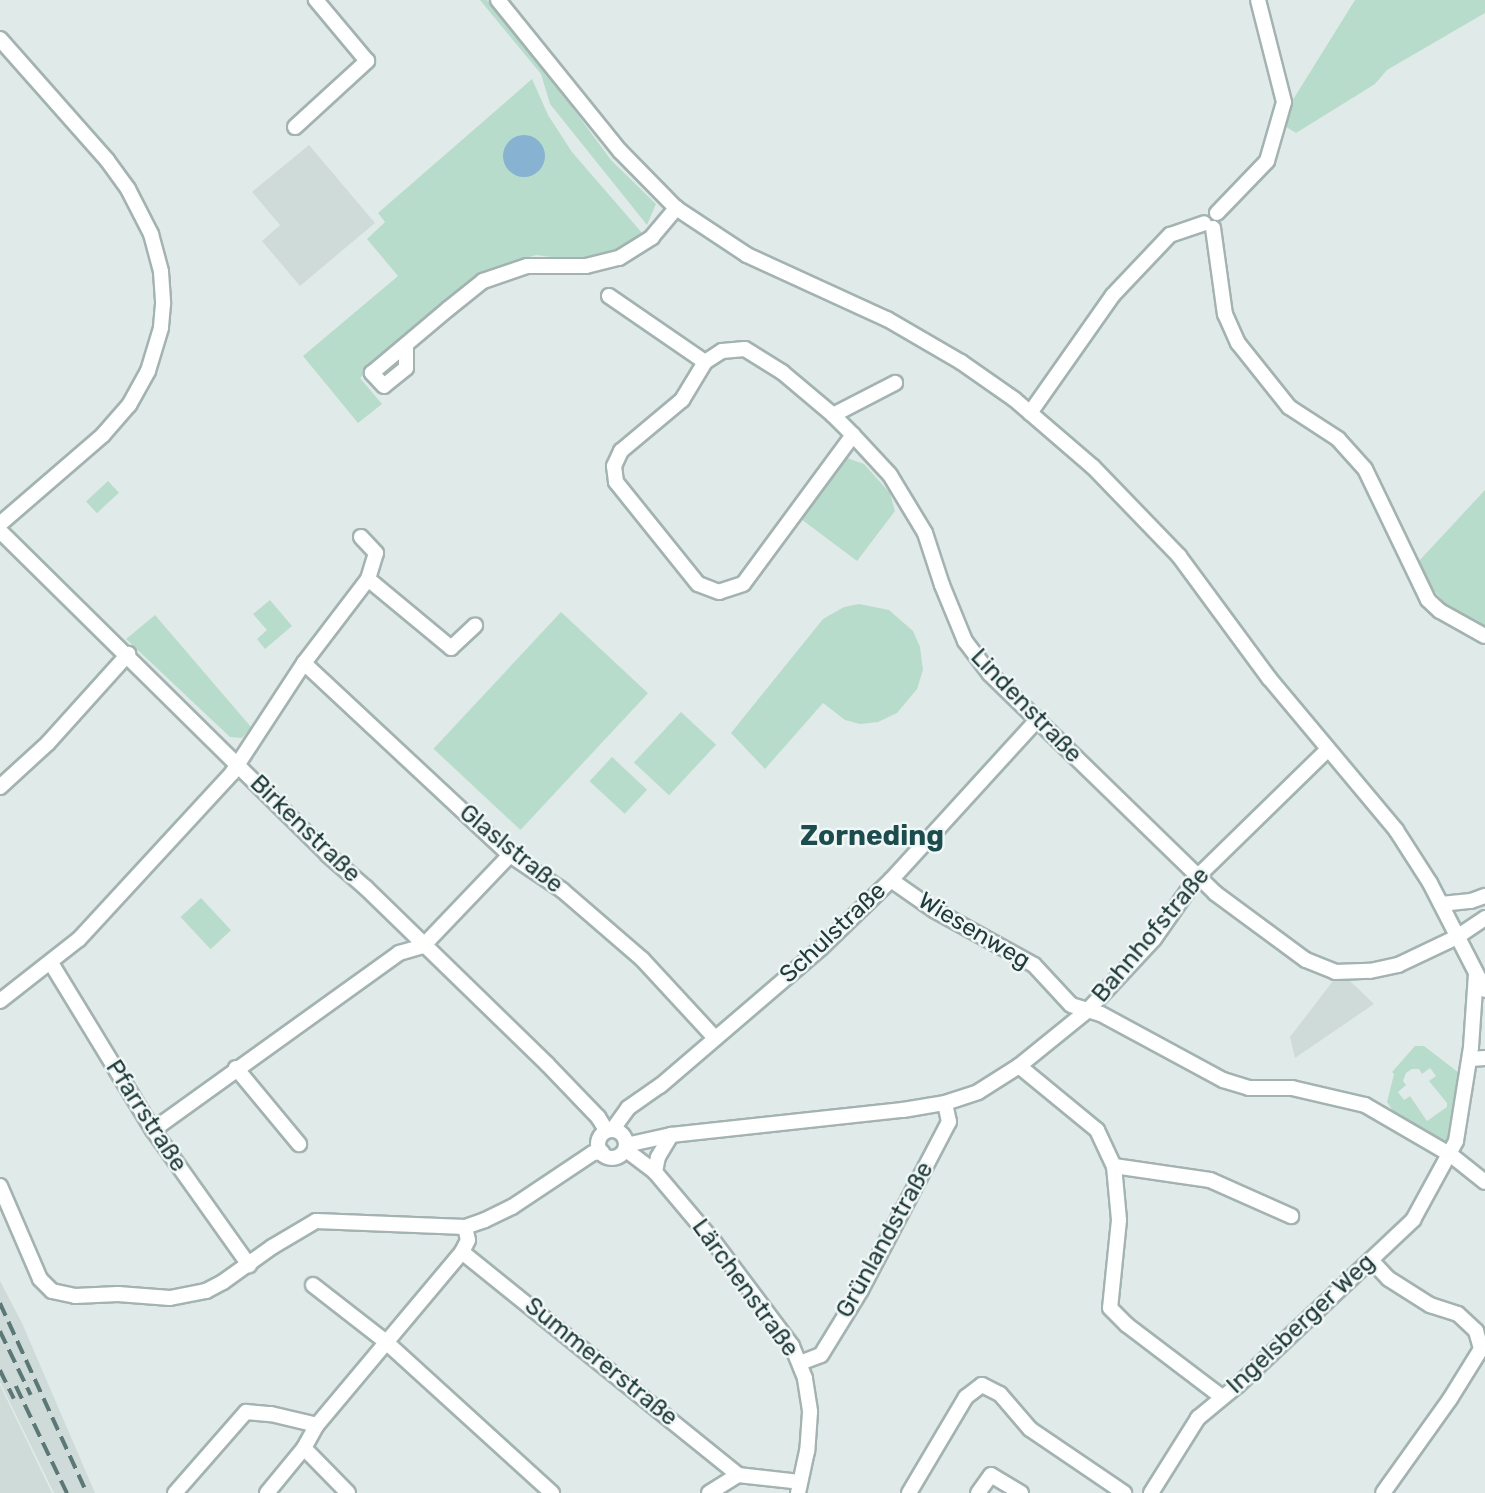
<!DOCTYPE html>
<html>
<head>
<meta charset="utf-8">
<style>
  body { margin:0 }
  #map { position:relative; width:1485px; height:1493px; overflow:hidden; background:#e0ebe9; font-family:Rubik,sans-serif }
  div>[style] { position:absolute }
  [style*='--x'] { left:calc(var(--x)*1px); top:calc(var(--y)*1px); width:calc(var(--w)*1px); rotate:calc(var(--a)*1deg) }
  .built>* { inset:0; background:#cedbd8 }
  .green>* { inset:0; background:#b8dccb; transform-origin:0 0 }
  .water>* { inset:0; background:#87b2d1 }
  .round { border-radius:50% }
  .roads { filter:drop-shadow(2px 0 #a3b3b1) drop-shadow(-2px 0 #a3b3b1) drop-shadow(0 2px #a3b3b1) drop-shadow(0 -2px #a3b3b1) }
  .minor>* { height:14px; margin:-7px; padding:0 7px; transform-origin:7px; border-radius:7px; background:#fff }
  .minor>.ring { margin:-7px; padding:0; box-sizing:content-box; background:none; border:14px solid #fff; border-radius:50% }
  .rail>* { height:3.5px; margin-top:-1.75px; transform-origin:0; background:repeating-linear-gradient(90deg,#5b7776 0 14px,transparent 0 21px) }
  span { translate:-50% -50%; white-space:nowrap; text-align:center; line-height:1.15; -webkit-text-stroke:5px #f0f7f6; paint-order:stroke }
  .street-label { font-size:24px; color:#203b3b }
  .quarter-label { font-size:28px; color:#1c4c4d; font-weight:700 }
</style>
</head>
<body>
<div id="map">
  <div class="built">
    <i style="clip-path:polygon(309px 145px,375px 223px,300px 286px,262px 241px,280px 225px,252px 192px)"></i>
    <i style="clip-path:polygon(1336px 977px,1348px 979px,1374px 1004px,1295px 1058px,1290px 1037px)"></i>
    <i style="clip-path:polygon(0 1281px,22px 1323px,95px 1493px,54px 1493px,0 1382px)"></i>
    <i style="clip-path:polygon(0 1385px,52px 1493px,0 1493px)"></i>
  </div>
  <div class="green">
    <i style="clip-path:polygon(480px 0,487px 0,544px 69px,611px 160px,656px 204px,647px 225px,550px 104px,541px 74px)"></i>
    <i style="clip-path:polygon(1355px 0,1485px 0,1485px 13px,1387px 70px,1375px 84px,1296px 133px,1283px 125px,1289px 106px)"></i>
    <i style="clip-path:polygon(532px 79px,548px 115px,572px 152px,643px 234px,618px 249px,581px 261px,536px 255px,488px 270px,462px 289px,360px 378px,382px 404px,358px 423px,303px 356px,398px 276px,367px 239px,385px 222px,378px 213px)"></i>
    <i style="clip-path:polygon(847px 458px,864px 464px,890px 493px,895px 511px,857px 561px,801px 519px)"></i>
    <i style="left:108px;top:481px;width:16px;height:30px;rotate:47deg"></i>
    <i style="clip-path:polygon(1485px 490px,1485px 627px,1446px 604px,1428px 584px,1418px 562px)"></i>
    <i style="clip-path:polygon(270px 600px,292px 626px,265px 649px,257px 639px,267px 630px,253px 614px)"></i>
    <i style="clip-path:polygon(859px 604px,889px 610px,913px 631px,920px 647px,923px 670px,917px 689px,897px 713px,878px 722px,860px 724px,845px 720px,823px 703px,765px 769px,731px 733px,823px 619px,844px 607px)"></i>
    <i style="left:561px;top:612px;width:119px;height:187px;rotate:43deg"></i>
    <i style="clip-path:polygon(155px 615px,251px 727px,242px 738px,230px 737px,126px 639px)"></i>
    <i style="left:681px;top:712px;width:48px;height:69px;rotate:43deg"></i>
    <i style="left:612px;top:757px;width:48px;height:33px;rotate:43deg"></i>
    <i style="left:201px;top:898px;width:44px;height:28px;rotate:47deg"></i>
    <i style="clip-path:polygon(evenodd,1415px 1046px,1424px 1046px,1463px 1076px,1459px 1107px,1448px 1143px,1443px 1145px,1400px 1121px,1387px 1102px,1394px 1074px,1392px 1072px,1415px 1046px,1430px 1068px,1436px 1076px,1429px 1081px,1447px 1103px,1447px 1107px,1427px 1121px,1410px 1096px,1404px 1100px,1398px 1092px,1406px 1085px,1403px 1081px,1406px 1073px,1412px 1069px,1419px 1069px,1422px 1074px,1430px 1068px)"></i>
  </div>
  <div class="water">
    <i class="round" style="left:503px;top:135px;width:42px;height:42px"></i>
  </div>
  <div class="roads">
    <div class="minor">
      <i style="--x:498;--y:0;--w:194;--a:51.1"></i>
      <i style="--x:620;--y:151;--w:80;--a:45.5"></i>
      <i style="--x:676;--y:208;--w:85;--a:33.5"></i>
      <i style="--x:747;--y:255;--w:154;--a:24.6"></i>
      <i style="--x:887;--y:319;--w:86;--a:30.2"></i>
      <i style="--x:961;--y:362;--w:65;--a:34.9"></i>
      <i style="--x:1014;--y:399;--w:104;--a:40.7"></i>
      <i style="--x:1093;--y:467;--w:124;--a:46"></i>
      <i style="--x:1179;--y:556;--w:152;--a:53.6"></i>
      <i style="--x:1269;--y:678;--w:198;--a:50.1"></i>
      <i style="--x:1396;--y:830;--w:63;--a:57.3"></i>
      <i style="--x:1430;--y:883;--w:120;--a:62.8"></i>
      <i style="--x:0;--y:39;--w:162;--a:48.5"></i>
      <i style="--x:107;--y:160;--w:36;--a:54"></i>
      <i style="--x:128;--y:189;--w:51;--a:62.9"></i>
      <i style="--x:151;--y:234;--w:39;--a:75"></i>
      <i style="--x:161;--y:272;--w:32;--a:86"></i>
      <i style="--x:163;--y:304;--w:24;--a:95"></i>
      <i style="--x:161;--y:328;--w:45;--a:106.8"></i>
      <i style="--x:148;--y:371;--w:39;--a:119"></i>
      <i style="--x:129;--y:405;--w:40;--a:131"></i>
      <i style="--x:103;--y:435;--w:136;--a:139.2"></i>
      <i style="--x:295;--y:127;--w:98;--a:-42.5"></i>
      <i style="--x:367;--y:61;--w:80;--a:-129.9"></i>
      <i style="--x:1217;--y:213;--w:72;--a:-46.1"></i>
      <i style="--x:1267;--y:161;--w:61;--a:-73.9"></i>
      <i style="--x:1284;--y:102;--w:105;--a:-104.3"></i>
      <i style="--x:1213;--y:228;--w:87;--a:82.1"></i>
      <i style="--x:1225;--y:314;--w:32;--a:66"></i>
      <i style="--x:1238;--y:343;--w:82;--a:51.4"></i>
      <i style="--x:1289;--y:407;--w:59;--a:33.1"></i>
      <i style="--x:1338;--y:439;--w:40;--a:48"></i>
      <i style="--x:1365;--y:469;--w:145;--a:64.3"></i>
      <i style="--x:1428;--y:600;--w:16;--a:43"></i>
      <i style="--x:1440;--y:611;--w:51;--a:29.1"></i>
      <i style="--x:609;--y:296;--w:116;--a:34.5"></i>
      <i style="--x:406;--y:345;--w:23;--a:90"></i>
      <i style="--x:406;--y:368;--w:28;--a:141"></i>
      <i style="--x:384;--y:386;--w:18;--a:-133"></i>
      <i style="--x:372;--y:373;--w:99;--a:-40.1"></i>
      <i style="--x:448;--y:309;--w:45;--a:-38.7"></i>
      <i style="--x:483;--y:281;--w:46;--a:-18.8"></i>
      <i style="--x:527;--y:266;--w:59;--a:0"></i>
      <i style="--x:586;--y:266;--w:34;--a:-14"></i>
      <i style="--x:619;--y:258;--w:39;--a:-32"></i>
      <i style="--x:652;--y:237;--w:38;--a:-50"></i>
      <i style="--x:1030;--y:413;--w:144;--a:-54.9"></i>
      <i style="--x:1113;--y:295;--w:83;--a:-46.5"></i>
      <i style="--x:1170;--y:235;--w:36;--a:-19"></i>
      <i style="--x:833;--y:415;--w:70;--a:-27.3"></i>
      <i style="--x:853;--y:435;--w:185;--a:126.4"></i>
      <i style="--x:743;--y:584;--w:25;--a:162"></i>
      <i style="--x:719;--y:592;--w:22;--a:-159"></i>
      <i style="--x:698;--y:584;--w:131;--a:-128.8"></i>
      <i style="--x:616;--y:482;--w:16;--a:-97"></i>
      <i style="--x:614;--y:466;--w:17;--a:-65"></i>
      <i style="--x:621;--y:451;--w:80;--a:-39.9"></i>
      <i style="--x:682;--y:400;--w:44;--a:-58.8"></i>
      <i style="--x:705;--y:362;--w:20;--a:-33"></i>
      <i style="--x:722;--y:351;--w:23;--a:-5"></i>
      <i style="--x:745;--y:349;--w:44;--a:31.9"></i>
      <i style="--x:782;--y:372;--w:67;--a:40.1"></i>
      <i style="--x:833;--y:415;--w:28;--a:45"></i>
      <i style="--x:853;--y:435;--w:54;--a:47.2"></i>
      <i style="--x:890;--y:475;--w:68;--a:58.9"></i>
      <i style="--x:925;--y:533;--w:55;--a:71.9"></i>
      <i style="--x:942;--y:585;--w:61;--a:67.7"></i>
      <i style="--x:965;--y:641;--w:41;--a:52.9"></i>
      <i style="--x:990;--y:674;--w:314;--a:44.2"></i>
      <i style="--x:1215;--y:893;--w:113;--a:36.4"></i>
      <i style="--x:1306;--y:960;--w:31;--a:22"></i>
      <i style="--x:1335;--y:972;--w:35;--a:-2"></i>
      <i style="--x:1370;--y:971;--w:29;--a:-12"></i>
      <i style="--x:1398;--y:965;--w:65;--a:-25.4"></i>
      <i style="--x:1457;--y:937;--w:34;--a:-34"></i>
      <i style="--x:0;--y:531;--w:461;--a:44.6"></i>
      <i style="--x:328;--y:855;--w:50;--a:41"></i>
      <i style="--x:366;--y:888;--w:252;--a:44.2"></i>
      <i style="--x:547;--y:1064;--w:74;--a:46.1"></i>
      <i style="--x:598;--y:1117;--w:15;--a:58"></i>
      <i style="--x:368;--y:579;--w:108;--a:39.7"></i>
      <i style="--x:451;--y:648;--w:33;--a:-43"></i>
      <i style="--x:304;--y:663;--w:282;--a:43"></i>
      <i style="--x:510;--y:855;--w:63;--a:33.9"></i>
      <i style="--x:562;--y:890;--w:106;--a:40.8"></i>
      <i style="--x:642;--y:959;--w:108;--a:47.3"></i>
      <i style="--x:0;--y:787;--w:65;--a:-42.5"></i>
      <i style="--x:48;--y:743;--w:120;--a:-48"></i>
      <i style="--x:891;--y:880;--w:52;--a:34.9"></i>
      <i style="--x:934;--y:910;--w:114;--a:28.8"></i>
      <i style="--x:1034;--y:965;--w:54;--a:47.2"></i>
      <i style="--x:1071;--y:1005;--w:31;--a:17"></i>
      <i style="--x:1101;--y:1014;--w:139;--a:28.4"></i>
      <i style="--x:1223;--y:1080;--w:27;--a:17"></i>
      <i style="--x:1249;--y:1088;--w:43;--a:0"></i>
      <i style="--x:1292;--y:1088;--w:75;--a:13.1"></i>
      <i style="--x:1365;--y:1105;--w:99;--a:30.2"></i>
      <i style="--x:1451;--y:1155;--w:43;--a:38.5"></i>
      <i style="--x:1441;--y:904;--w:30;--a:-6"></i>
      <i style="--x:1471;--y:901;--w:15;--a:-20"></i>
      <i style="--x:51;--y:963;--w:196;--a:58.6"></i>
      <i style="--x:153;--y:1130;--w:166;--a:54.6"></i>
      <i style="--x:0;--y:1001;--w:100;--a:-38.1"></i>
      <i style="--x:79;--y:939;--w:226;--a:-47.3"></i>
      <i style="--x:232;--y:773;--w:131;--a:-56.8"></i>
      <i style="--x:304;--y:663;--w:106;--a:-52.7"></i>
      <i style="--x:368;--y:579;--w:27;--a:-73"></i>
      <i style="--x:376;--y:553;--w:22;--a:-133"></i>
      <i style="--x:1470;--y:1059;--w:15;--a:-4"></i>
      <i style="--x:1019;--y:1066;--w:101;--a:39.4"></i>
      <i style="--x:1097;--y:1130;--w:40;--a:65"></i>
      <i style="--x:1114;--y:1166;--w:54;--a:84.7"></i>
      <i style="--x:1119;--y:1220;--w:88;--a:95.8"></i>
      <i style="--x:1110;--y:1308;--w:24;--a:45"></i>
      <i style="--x:1127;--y:1325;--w:119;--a:37.2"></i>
      <i style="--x:236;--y:1068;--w:99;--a:50.3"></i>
      <i style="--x:613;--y:1129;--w:26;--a:-54"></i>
      <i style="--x:628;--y:1108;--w:39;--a:-35"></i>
      <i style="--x:660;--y:1086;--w:212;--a:-40.6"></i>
      <i style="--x:821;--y:948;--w:98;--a:-44.2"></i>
      <i style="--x:891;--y:880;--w:217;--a:-47.6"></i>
      <i style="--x:153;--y:1130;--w:303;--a:-35.7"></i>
      <i style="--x:399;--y:953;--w:25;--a:-16"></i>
      <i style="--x:423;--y:946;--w:126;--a:-46.3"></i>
      <i class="ring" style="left:598px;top:1130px;width:14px;height:14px"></i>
      <i style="--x:626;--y:1145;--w:46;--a:-12.5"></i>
      <i style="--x:671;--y:1135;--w:233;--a:-6.2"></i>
      <i style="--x:903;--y:1110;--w:43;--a:-9.5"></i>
      <i style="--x:945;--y:1103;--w:35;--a:-18"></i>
      <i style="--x:978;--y:1092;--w:49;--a:-32.4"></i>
      <i style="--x:1019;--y:1066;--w:87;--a:-39"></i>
      <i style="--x:1087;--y:1011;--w:98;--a:-47.1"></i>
      <i style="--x:1154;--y:939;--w:77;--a:-55.1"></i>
      <i style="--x:1198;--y:876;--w:180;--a:-44.3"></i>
      <i style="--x:626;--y:1150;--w:36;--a:37"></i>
      <i style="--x:655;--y:1172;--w:92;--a:49.9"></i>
      <i style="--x:714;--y:1242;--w:130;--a:53.1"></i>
      <i style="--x:792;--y:1346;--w:35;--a:68"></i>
      <i style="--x:805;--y:1379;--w:33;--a:81"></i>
      <i style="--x:810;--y:1412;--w:39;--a:94"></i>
      <i style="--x:807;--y:1451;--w:43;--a:102.1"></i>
      <i style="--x:1114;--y:1166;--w:97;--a:8.3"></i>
      <i style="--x:1210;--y:1180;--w:89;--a:24"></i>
      <i style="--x:655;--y:1172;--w:15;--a:-79"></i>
      <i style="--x:658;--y:1157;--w:26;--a:-59"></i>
      <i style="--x:0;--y:1186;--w:101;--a:66.7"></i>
      <i style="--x:40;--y:1279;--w:17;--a:45"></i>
      <i style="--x:52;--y:1291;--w:24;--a:12"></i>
      <i style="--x:75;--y:1296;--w:43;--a:-2.7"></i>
      <i style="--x:118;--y:1294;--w:52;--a:4.4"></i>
      <i style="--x:170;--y:1298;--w:37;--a:-11"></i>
      <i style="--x:206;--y:1291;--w:19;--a:-28"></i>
      <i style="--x:223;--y:1282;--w:60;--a:-35.5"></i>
      <i style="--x:272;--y:1247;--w:51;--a:-30.6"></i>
      <i style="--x:316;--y:1221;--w:149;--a:2.3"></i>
      <i style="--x:465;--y:1227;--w:21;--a:-19"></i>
      <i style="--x:485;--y:1220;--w:30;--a:-26"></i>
      <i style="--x:512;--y:1207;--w:97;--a:-33.7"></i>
      <i style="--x:593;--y:1153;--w:9;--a:-6"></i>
      <i style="--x:462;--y:1252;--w:355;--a:38.9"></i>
      <i style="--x:1371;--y:1260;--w:26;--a:47"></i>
      <i style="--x:1389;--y:1279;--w:49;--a:32.4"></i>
      <i style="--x:1430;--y:1305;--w:29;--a:18"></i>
      <i style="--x:1458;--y:1314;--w:25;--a:43"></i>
      <i style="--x:1476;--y:1331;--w:19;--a:74"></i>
      <i style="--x:1481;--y:1349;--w:59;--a:121.8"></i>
      <i style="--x:1450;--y:1399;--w:115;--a:125.5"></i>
      <i style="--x:313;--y:1285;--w:91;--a:37.9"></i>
      <i style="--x:385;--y:1341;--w:226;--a:42.3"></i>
      <i style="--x:800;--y:1363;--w:22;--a:-21"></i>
      <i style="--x:821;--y:1355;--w:76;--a:-58.4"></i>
      <i style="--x:861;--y:1290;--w:190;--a:-62.4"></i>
      <i style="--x:949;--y:1122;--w:19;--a:-102"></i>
      <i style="--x:304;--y:1448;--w:63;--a:45.6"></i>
      <i style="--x:175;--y:1493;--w:108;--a:-48.8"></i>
      <i style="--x:246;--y:1412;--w:25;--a:5"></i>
      <i style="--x:271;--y:1414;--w:47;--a:13.4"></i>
      <i style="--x:267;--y:1493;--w:58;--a:-50.6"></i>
      <i style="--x:304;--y:1448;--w:26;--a:-61"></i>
      <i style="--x:317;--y:1425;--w:226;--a:-50"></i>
      <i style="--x:462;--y:1252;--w:13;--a:-63"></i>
      <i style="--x:468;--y:1240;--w:13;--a:-103"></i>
      <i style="--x:709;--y:1493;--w:34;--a:-32"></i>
      <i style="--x:738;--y:1475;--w:62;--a:6.4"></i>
      <i style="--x:909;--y:1493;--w:112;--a:-59.3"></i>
      <i style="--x:966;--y:1397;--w:20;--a:-37"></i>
      <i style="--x:982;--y:1385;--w:20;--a:27"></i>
      <i style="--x:1000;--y:1394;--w:46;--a:49.4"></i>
      <i style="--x:1030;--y:1429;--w:114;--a:34.2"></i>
      <i style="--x:978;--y:1493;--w:22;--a:-54"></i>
      <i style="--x:991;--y:1475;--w:35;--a:31"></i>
      <i style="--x:1151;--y:1493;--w:89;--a:-57.9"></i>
      <i style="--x:1198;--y:1418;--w:52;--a:-39.5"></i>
      <i style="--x:1238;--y:1385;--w:241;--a:-43.3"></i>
      <i style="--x:1413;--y:1220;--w:90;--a:-61.4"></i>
      <i style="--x:1456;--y:1141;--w:95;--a:-80.9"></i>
      <i style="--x:1471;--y:1047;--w:73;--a:-86.1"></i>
    </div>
  </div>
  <div class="rail">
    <i style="--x:0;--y:1303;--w:209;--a:65.4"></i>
    <i style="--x:0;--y:1331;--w:71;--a:64.2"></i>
    <i style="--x:0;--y:1370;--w:32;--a:64"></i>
    <i style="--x:16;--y:1386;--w:119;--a:64.5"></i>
  </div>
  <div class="street-label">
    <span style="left:1026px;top:706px;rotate:46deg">Lindenstraße</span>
    <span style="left:305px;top:829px;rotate:44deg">Birkenstraße</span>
    <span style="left:511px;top:849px;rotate:39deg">Glaslstraße</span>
    <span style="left:974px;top:931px;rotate:31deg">Wiesenweg</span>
    <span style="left:833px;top:933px;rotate:-43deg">Schulstraße</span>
    <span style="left:1151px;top:935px;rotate:-50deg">Bahnhofstraße</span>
    <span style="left:146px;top:1116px;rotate:57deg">Pfarrstraße</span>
    <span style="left:885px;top:1240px;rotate:-61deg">Grünlandstraße</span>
    <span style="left:745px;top:1288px;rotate:54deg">Lärchenstraße</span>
    <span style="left:1301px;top:1324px;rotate:-43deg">Ingelsberger Weg</span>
    <span style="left:601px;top:1362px;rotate:39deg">Summererstraße</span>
  </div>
  <div class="quarter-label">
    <span style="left:872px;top:836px">Zorneding</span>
  </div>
</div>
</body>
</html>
